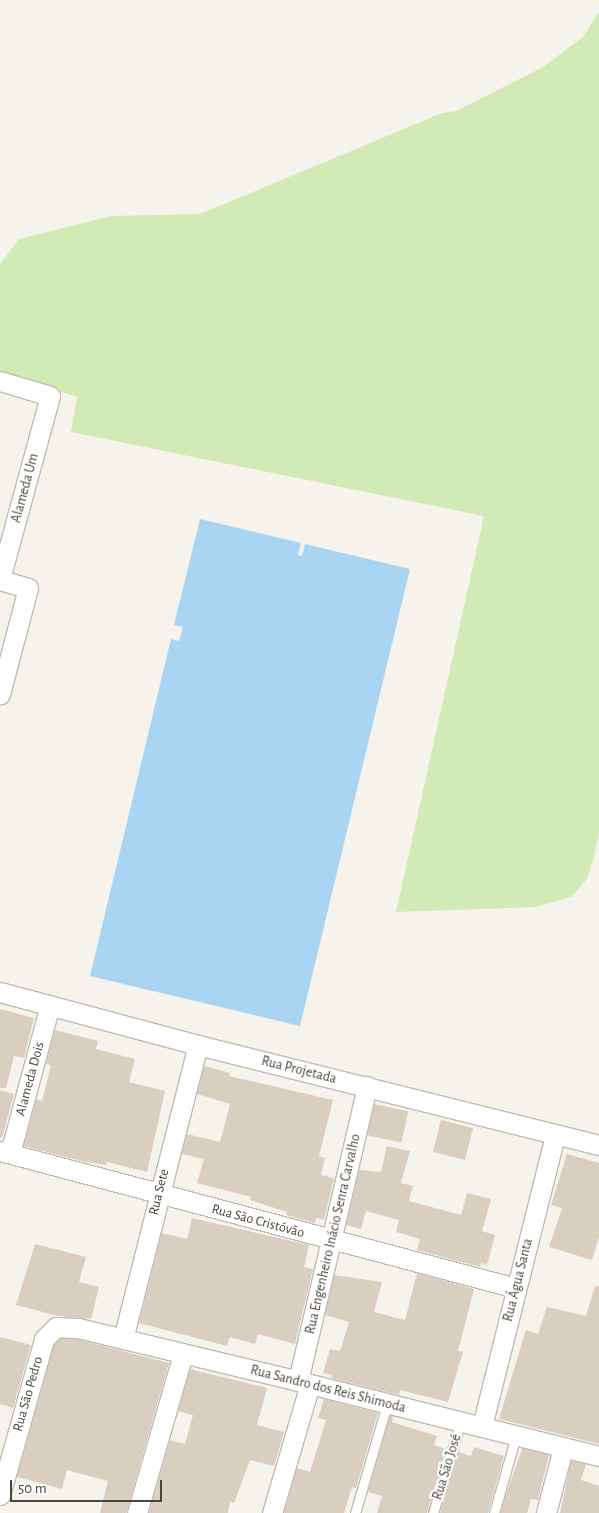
<!DOCTYPE html>
<html>
<head>
<meta charset="utf-8">
<style>
  body { margin:0 }
  #map { position:relative; width:599px; height:1513px; overflow:hidden; background:#f6f3ec; font-family:"Alegreya Sans",sans-serif }
  div>[style] { position:absolute }
  [style*='--x'] { left:calc(var(--x)*1px); top:calc(var(--y)*1px); width:calc(var(--w)*1px); rotate:calc(var(--a)*1deg) }
  .green>* { inset:0; background:#d2eab5 }
  .water>* { inset:0; background:#a9d4f2 }
  .building>* { inset:0; background:#d8cfc1; transform-origin:0 0 }
  .roads { filter:drop-shadow(1px 0 #c2bbae) drop-shadow(-1px 0 #c2bbae) drop-shadow(0 1px #c2bbae) drop-shadow(0 -1px #c2bbae) }
  .service>* { height:9px; margin:-4.5px; padding:0 4.5px; transform-origin:4.5px; border-radius:4.5px; background:#fff }
  .minor>* { height:19px; margin:-9.5px; padding:0 9.5px; transform-origin:9.5px; border-radius:9.5px; background:#fff }
  span { translate:-50% -50%; white-space:nowrap; text-align:center; line-height:1.15; -webkit-text-stroke:4.5px #fff; paint-order:stroke }
  .street-label { font-size:14px; color:#4b4439 }
  .scale { position:absolute; left:10px; top:1480px; width:152px; height:22px; box-sizing:border-box; border:2px solid #4b4439; border-top:0; padding-left:6px; font-size:15px; line-height:18px; white-space:nowrap; color:#4b4439; -webkit-text-stroke:4px #fff; paint-order:stroke }
</style>
</head>
<body>
<div id="map">
  <div class="green">
    <i style="clip-path:polygon(599px 12px,599px 831px,594px 857px,587px 879px,571px 897px,536px 907px,396px 912px,484px 516px,71px 432px,77px 397px,0 372px,0 264px,19px 239px,111px 216px,200px 214px,442px 113px,456px 111px,543px 67px,583px 37px)"></i>
  </div>
  <div class="water">
    <i style="clip-path:polygon(200px 519px,301px 543px,298px 555px,302px 556px,305px 544px,410px 569px,300px 1026px,90px 976px,171px 639px,179px 641px,183px 627px,174px 625px)"></i>
  </div>
  <div class="building">
    <i style="clip-path:polygon(0 1009px,34px 1018px,24px 1058px,14px 1056px,6px 1088px,0 1088px)"></i>
    <i style="clip-path:polygon(55px 1030px,98px 1041px,96px 1049px,135px 1059px,129px 1082px,165px 1091px,147px 1172px,107px 1162px,106px 1165px,85px 1162px,24px 1146px,36px 1099px,42px 1101px,51px 1065px,46px 1064px)"></i>
    <i style="clip-path:polygon(204px 1066px,230px 1073px,229px 1076px,333px 1100px,319px 1156px,325px 1158px,321px 1175px,334px 1178px,324px 1220px,316px 1218px,315px 1223px,286px 1215px,287px 1212px,250px 1200px,251px 1197px,197px 1183px,204px 1159px,182px 1154px,187px 1134px,220px 1142px,230px 1104px,197px 1094px)"></i>
    <i style="clip-path:polygon(0 1090px,14px 1094px,2px 1138px,0 1137px)"></i>
    <i style="left:374px;top:1104px;width:35px;height:32px;rotate:12deg"></i>
    <i style="left:441px;top:1120px;width:33px;height:33px;rotate:14deg"></i>
    <i style="clip-path:polygon(387px 1146px,410px 1151px,401px 1183px,413px 1186px,409px 1201px,461px 1215px,467px 1193px,491px 1199px,482px 1231px,495px 1235px,487px 1265px,481px 1263px,480px 1267px,417px 1250px,420px 1239px,396px 1232px,399px 1220px,366px 1211px,361px 1229px,346px 1225px,359px 1170px,381px 1172px)"></i>
    <i style="clip-path:polygon(567px 1154px,599px 1163px,599px 1237px,592px 1260px,549px 1247px,562px 1208px,551px 1205px)"></i>
    <i style="clip-path:polygon(192px 1218px,309px 1245px,304px 1267px,313px 1269px,295px 1344px,258px 1334px,255px 1344px,230px 1337px,227px 1346px,139px 1323px,162px 1233px,187px 1239px)"></i>
    <i style="clip-path:polygon(35px 1244px,86px 1257px,79px 1282px,99px 1287px,91px 1319px,58px 1316px,16px 1305px)"></i>
    <i style="clip-path:polygon(417px 1273px,474px 1289px,458px 1351px,463px 1352px,448px 1402px,400px 1390px,399px 1395px,331px 1378px,332px 1375px,323px 1373px,330px 1349px,340px 1351px,349px 1322px,325px 1315px,334px 1275px,382px 1282px,374px 1312px,405px 1320px)"></i>
    <i style="clip-path:polygon(595px 1286px,599px 1286px,599px 1444px,499px 1419px,526px 1330px,538px 1334px,547px 1307px,586px 1316px)"></i>
    <i style="clip-path:polygon(0 1337px,31px 1345px,13px 1408px,0 1404px)"></i>
    <i style="clip-path:polygon(60px 1338px,76px 1339px,169px 1363px,126px 1513px,100px 1513px,108px 1481px,67px 1470px,62px 1489px,17px 1477px,54px 1345px)"></i>
    <i style="clip-path:polygon(190px 1369px,267px 1388px,257px 1425px,284px 1432px,274px 1466px,250px 1460px,234px 1503px,230px 1501px,228px 1513px,149px 1513px,170px 1440px,185px 1444px,193px 1415px,178px 1411px)"></i>
    <i style="clip-path:polygon(324px 1399px,378px 1413px,356px 1488px,352px 1487px,344px 1513px,284px 1513px,297px 1468px,310px 1472px,326px 1420px,318px 1418px)"></i>
    <i style="clip-path:polygon(390px 1416px,393px 1416px,392px 1422px,437px 1436px,434px 1445px,446px 1449px,427px 1513px,377px 1513px,382px 1496px,368px 1492px)"></i>
    <i style="clip-path:polygon(474px 1447px,504px 1456px,488px 1513px,440px 1513px,458px 1452px,471px 1456px)"></i>
    <i style="clip-path:polygon(522px 1448px,549px 1455px,538px 1500px,531px 1499px,527px 1513px,500px 1513px)"></i>
    <i style="clip-path:polygon(571px 1461px,586px 1464px,581px 1480px,599px 1486px,599px 1513px,560px 1513px)"></i>
  </div>
  <div class="roads">
    <div class="service">
      <i style="--x:355;--y:1513;--w:114;--a:-73.6"></i>
      <i style="--x:433;--y:1513;--w:96;--a:-73.1"></i>
      <i style="--x:494;--y:1513;--w:80;--a:-74.1"></i>
    </div>
    <div class="minor">
      <i style="--x:0;--y:381;--w:52;--a:16.7"></i>
      <i style="--x:50;--y:396;--w:190;--a:105.3"></i>
      <i style="--x:0;--y:580;--w:29;--a:16"></i>
      <i style="--x:28;--y:588;--w:110;--a:104.8"></i>
      <i style="--x:0;--y:992;--w:205;--a:15"></i>
      <i style="--x:198;--y:1045;--w:413;--a:14"></i>
      <i style="--x:0;--y:1151;--w:534;--a:14.87"></i>
      <i style="--x:10;--y:1153;--w:153;--a:-74.9"></i>
      <i style="--x:123;--y:1339;--w:303;--a:-75.7"></i>
      <i style="--x:298;--y:1381;--w:303;--a:-76.8"></i>
      <i style="--x:482;--y:1426;--w:300;--a:-75.9"></i>
      <i style="--x:0;--y:1495;--w:162;--a:-74.2"></i>
      <i style="--x:44;--y:1339;--w:17;--a:-45"></i>
      <i style="--x:56;--y:1327;--w:22;--a:3"></i>
      <i style="--x:78;--y:1328;--w:226;--a:13.5"></i>
      <i style="--x:298;--y:1381;--w:310;--a:14"></i>
      <i style="--x:137;--y:1513;--w:166;--a:-73.9"></i>
      <i style="--x:272;--y:1513;--w:134;--a:-73.6"></i>
      <i style="--x:546;--y:1513;--w:67;--a:-75.3"></i>
    </div>
  </div>
  <div class="street-label">
    <span style="left:25px;top:488px;rotate:-75deg">Alameda Um</span>
    <span style="left:299px;top:1070px;rotate:14deg">Rua Projetada</span>
    <span style="left:30px;top:1079px;rotate:-75deg">Alameda Dois</span>
    <span style="left:159px;top:1192px;rotate:-76deg">Rua Sete</span>
    <span style="left:258px;top:1221px;rotate:15deg">Rua São Cristóvão</span>
    <span style="left:333px;top:1234px;rotate:-77deg">Rua Engenheiro Inácio Senra Carvalho</span>
    <span style="left:518px;top:1280px;rotate:-76deg">Rua Água Santa</span>
    <span style="left:328px;top:1389px;rotate:14deg">Rua Sandro dos Reis Shimoda</span>
    <span style="left:28px;top:1394px;rotate:-74deg">Rua São Pedro</span>
    <span style="left:447px;top:1467px;rotate:-73deg">Rua São José</span>
  </div>
  <div class="scale">50 m</div>
</div>
</body>
</html>
